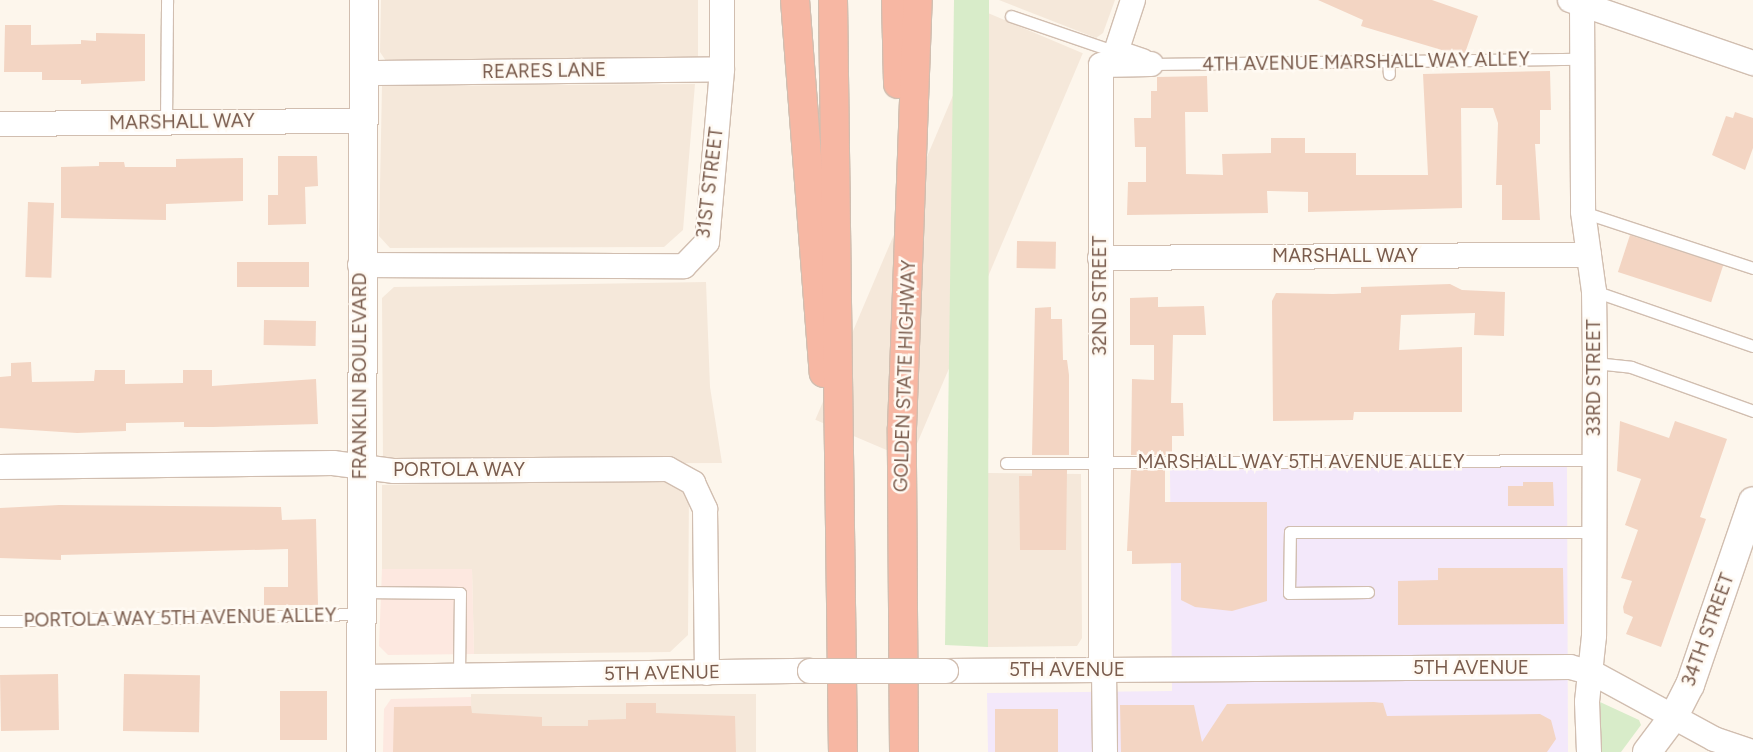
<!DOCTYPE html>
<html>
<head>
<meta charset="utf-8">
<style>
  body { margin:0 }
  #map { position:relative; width:1753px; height:752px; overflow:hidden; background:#fdf6ec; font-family:Figtree,sans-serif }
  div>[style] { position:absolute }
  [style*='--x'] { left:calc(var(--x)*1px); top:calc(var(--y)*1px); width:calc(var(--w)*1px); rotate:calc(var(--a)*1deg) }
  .residential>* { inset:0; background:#f5e8da; transform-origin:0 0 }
  .commercial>* { inset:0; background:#fde8e0 }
  .education>* { inset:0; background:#f3e8fa }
  .green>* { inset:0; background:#d8ecc9 }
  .building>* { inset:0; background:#f3d5c3; transform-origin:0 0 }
  .roads { filter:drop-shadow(1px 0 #d1beb0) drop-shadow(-1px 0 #d1beb0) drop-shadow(0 1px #d1beb0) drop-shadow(0 -1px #d1beb0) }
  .service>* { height:11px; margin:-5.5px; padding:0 5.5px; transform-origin:5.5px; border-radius:5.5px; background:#fff }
  .minor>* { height:24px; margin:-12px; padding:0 12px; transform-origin:12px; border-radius:12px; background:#fff }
  .tertiary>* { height:28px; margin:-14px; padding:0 14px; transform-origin:14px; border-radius:14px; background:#fff }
  .secondary>* { height:28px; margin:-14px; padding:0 14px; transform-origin:14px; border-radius:14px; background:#fff }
  .motorway>* { height:28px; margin:-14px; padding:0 14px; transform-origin:14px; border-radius:14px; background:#f7b7a3 }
  .bridges { filter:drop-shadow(1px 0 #d1beb0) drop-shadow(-1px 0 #d1beb0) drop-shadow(0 1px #d1beb0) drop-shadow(0 -1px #d1beb0) }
  .minor-bridge>* { height:24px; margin:-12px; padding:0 12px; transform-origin:12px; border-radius:12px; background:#fff }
  span { translate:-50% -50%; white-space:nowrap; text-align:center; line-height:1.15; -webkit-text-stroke:5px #fffaf3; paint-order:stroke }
  .street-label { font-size:19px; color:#7a5c4d }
</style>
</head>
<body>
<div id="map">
  <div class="residential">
    <i style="clip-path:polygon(381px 0,698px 0,698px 61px,386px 61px,380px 52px)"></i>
    <i style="clip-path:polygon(999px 0,1115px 0,1103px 33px,1096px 38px)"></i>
    <i style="left:988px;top:13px;width:103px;height:442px;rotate:23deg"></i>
    <i style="clip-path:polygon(695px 84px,683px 230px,664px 247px,390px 248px,379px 236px,382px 86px)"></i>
    <i style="clip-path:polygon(706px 282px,710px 387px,722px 463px,383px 464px,382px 298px,394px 287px)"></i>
    <i style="clip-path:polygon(988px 473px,1081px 474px,1082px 638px,1077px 646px,988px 647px)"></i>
    <i style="clip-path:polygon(672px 478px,689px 490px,688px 635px,670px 652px,474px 654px,472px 570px,382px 569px,382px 485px)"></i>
    <i style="left:756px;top:694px;width:58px;height:285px;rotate:90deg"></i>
  </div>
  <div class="commercial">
    <i style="clip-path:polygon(382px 569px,472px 569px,474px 654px,388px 655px,379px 646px)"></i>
    <i style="clip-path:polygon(471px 697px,472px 752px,383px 752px,384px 709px,391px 699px)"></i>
  </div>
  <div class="education">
    <i style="clip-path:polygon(1567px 466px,1568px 752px,988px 752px,987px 693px,1172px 691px,1170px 470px)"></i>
  </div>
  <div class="green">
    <i style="clip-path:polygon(954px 0,989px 0,988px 647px,945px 645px)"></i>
    <i style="clip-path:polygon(1600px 702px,1639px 720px,1641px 725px,1621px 752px,1600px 752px)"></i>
  </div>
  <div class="building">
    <i style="clip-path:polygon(1318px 0,1432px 0,1478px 16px,1465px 53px,1452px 53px,1361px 26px,1363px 20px)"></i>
    <i style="clip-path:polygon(5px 25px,31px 25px,31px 45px,81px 44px,81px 40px,96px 41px,96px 33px,145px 34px,145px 81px,81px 84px,81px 80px,42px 80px,42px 72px,4px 72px)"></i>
    <i style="clip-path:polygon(1550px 71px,1551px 110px,1540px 110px,1540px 144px,1535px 144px,1540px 220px,1502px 220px,1502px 185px,1496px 185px,1498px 123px,1493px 108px,1461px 108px,1462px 208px,1308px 212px,1308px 192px,1267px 191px,1268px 213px,1127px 215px,1128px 182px,1146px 182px,1146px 147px,1135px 147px,1134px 118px,1151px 118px,1151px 91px,1157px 91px,1157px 77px,1207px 76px,1208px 112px,1185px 112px,1186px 174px,1223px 175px,1222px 154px,1271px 153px,1271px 138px,1305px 138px,1305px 153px,1356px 153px,1356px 175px,1428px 175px,1423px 74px)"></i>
    <i style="clip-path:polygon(1735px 112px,1753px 118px,1753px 148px,1745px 170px,1712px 155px,1726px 116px,1733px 118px)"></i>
    <i style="clip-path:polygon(278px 156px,317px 156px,318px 186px,305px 187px,306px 224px,268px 225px,268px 195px,278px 195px)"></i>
    <i style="clip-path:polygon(243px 158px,243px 201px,166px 204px,166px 220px,61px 218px,61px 167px,99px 166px,99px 162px,124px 162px,125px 167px,176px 167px,176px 159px)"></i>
    <i style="left:28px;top:202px;width:26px;height:75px;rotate:2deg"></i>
    <i style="left:1630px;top:235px;width:98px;height:39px;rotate:18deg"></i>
    <i style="left:1017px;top:241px;width:39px;height:27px;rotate:1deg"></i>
    <i style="left:237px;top:262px;width:72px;height:25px"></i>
    <i style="clip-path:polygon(1450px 284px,1462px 290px,1505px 292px,1504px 336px,1474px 335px,1475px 313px,1401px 315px,1399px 350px,1462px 347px,1462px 412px,1354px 412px,1353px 420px,1273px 421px,1272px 301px,1276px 293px,1333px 294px,1361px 293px,1361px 287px)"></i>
    <i style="clip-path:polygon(1158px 297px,1158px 307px,1204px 306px,1206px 335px,1173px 335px,1171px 403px,1183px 403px,1184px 436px,1172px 436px,1172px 452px,1165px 455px,1131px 455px,1132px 379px,1154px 380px,1154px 345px,1130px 345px,1130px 298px)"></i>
    <i style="clip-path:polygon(1051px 307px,1051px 319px,1062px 319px,1063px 360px,1067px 360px,1069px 375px,1069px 455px,1032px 455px,1035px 308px)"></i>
    <i style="left:264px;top:320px;width:52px;height:25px;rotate:1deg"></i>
    <i style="clip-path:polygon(31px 362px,32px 382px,94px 381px,95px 370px,125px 370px,125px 384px,183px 383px,183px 370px,212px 370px,212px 386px,316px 379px,318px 424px,213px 427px,184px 427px,184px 422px,126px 423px,126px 431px,77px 433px,0 428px,0 377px,11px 376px,11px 363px)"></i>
    <i style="clip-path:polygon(1620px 421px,1669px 438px,1675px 421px,1727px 439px,1700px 517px,1706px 519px,1661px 647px,1626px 634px,1633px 617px,1624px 613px,1623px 607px,1632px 581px,1621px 578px,1638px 530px,1625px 525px,1641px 479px,1617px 471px)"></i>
    <i style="clip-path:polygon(1032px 470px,1067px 470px,1066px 550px,1020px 550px,1019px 476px,1032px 476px)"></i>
    <i style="clip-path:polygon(1131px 470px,1165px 470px,1165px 502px,1267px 502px,1267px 601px,1232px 611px,1195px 607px,1181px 600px,1181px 563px,1132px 564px,1132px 551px,1127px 551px)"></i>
    <i style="clip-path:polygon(1523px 482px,1553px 482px,1554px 506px,1508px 506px,1508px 486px,1523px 486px)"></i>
    <i style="clip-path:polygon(59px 505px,281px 507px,282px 520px,316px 519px,318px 605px,264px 605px,264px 587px,288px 587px,288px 549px,61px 555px,61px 560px,0 558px,0 508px)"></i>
    <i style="clip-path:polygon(1438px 568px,1563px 568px,1564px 624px,1398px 625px,1398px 581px,1438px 580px)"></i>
    <i style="left:58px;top:674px;width:56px;height:58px;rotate:89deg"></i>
    <i style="left:124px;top:674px;width:76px;height:57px;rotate:1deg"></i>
    <i style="left:280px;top:691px;width:47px;height:49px"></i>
    <i style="clip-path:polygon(1374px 702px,1383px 703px,1387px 716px,1540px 714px,1551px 720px,1556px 739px,1547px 752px,1121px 752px,1120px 705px,1194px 705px,1202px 742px,1227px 704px)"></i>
    <i style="clip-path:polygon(626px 703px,656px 703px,656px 713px,735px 716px,736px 752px,393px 752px,394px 707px,471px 706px,472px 713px,542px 717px,542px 726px,588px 726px,588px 720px,626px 719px)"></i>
    <i style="left:1058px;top:709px;width:43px;height:63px;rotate:90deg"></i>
  </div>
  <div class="roads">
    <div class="service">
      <i style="--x:1011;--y:16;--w:111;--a:18.9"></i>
      <i style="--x:1388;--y:61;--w:13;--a:86"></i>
      <i style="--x:1151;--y:64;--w:431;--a:-0.7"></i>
      <i style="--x:166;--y:122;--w:122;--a:-89.5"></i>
      <i style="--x:1583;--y:212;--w:179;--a:18.2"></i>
      <i style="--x:1594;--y:291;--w:168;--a:19.1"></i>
      <i style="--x:1595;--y:363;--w:36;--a:6"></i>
      <i style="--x:1631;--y:367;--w:130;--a:19.8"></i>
      <i style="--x:1006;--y:463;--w:589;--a:-0.29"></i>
      <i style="--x:361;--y:592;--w:99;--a:0.6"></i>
      <i style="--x:460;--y:593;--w:83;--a:90.7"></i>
      <i style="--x:1368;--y:592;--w:79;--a:179.3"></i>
      <i style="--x:1289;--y:593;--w:61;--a:-89.1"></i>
      <i style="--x:1290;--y:532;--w:305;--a:0"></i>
      <i style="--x:0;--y:621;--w:359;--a:-1.1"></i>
    </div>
    <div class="minor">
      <i style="--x:1133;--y:0;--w:55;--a:108.1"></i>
      <i style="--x:1116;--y:52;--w:28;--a:19"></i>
      <i style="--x:1570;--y:0;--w:194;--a:19"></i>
      <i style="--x:1582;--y:5;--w:207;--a:89.7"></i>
      <i style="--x:1583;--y:212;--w:80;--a:82.1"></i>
      <i style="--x:1594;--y:291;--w:72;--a:89.2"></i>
      <i style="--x:1595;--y:363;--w:273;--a:90.2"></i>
      <i style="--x:1594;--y:636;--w:66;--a:96.1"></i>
      <i style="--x:1587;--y:702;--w:50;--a:87.7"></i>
      <i style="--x:365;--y:73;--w:357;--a:-0.6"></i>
      <i style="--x:0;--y:124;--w:364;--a:-0.5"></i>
      <i style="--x:1100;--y:258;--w:489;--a:-0.4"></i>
      <i style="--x:360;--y:265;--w:324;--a:0.2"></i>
      <i style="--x:684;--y:266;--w:33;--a:-46"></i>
      <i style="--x:707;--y:242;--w:174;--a:-85"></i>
      <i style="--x:722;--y:69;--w:69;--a:-90"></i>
      <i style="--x:0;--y:467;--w:333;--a:-0.7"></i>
      <i style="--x:333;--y:463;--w:62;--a:7.5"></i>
      <i style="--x:394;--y:471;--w:274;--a:-0.4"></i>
      <i style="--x:668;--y:469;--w:29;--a:29"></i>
      <i style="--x:693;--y:483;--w:29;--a:65"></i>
      <i style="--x:705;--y:509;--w:164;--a:89.3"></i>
      <i style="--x:1101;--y:670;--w:605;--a:-90"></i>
      <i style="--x:1101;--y:65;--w:50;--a:-1.1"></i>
      <i style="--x:1104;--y:670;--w:82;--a:89.3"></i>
      <i style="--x:946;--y:671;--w:624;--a:-0.37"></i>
      <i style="--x:1570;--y:667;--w:24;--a:15"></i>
      <i style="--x:1593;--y:673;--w:138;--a:28.6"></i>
      <i style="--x:1714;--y:739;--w:40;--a:18.9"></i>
      <i style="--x:361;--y:677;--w:449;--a:-0.8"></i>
    </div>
    <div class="tertiary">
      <i style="--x:1647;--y:752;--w:45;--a:-53.1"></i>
      <i style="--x:1674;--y:716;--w:35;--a:-63"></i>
      <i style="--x:1690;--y:685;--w:194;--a:-71.1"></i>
    </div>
    <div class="secondary">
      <i style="--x:361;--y:752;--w:752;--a:-89.77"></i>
    </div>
    <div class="motorway">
      <i style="--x:795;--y:0;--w:374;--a:85.6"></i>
      <i style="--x:833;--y:0;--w:752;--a:89.24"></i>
      <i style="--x:896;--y:0;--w:84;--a:88.6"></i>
      <i style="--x:904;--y:752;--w:324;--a:-90.4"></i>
      <i style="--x:902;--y:428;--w:428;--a:-87.9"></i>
    </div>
  </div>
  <div class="bridges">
    <div class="minor-bridge">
      <i style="--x:810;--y:671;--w:136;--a:0"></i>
    </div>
  </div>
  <div class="street-label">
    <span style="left:1366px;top:62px;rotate:-1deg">4TH AVENUE MARSHALL WAY ALLEY</span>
    <span style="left:544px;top:71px;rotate:-1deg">REARES LANE</span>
    <span style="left:182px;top:122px;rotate:-1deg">MARSHALL WAY</span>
    <span style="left:710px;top:183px;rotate:-83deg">31ST STREET</span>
    <span style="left:1345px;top:256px">MARSHALL WAY</span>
    <span style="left:1100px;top:296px;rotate:-90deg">32ND STREET</span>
    <span style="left:360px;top:376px;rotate:-90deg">FRANKLIN BOULEVARD</span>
    <span style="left:905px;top:376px;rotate:-88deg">GOLDEN STATE HIGHWAY</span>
    <span style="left:1594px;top:378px;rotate:-90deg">33RD STREET</span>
    <span style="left:1301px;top:462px">MARSHALL WAY 5TH AVENUE ALLEY</span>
    <span style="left:459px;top:470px">PORTOLA WAY</span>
    <span style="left:180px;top:618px;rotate:-1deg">PORTOLA WAY 5TH AVENUE ALLEY</span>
    <span style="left:1708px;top:630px;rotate:-70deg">34TH STREET</span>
    <span style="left:1471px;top:668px">5TH AVENUE</span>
    <span style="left:1067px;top:670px">5TH AVENUE</span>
    <span style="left:662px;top:673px;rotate:-1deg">5TH AVENUE</span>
  </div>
</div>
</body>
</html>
